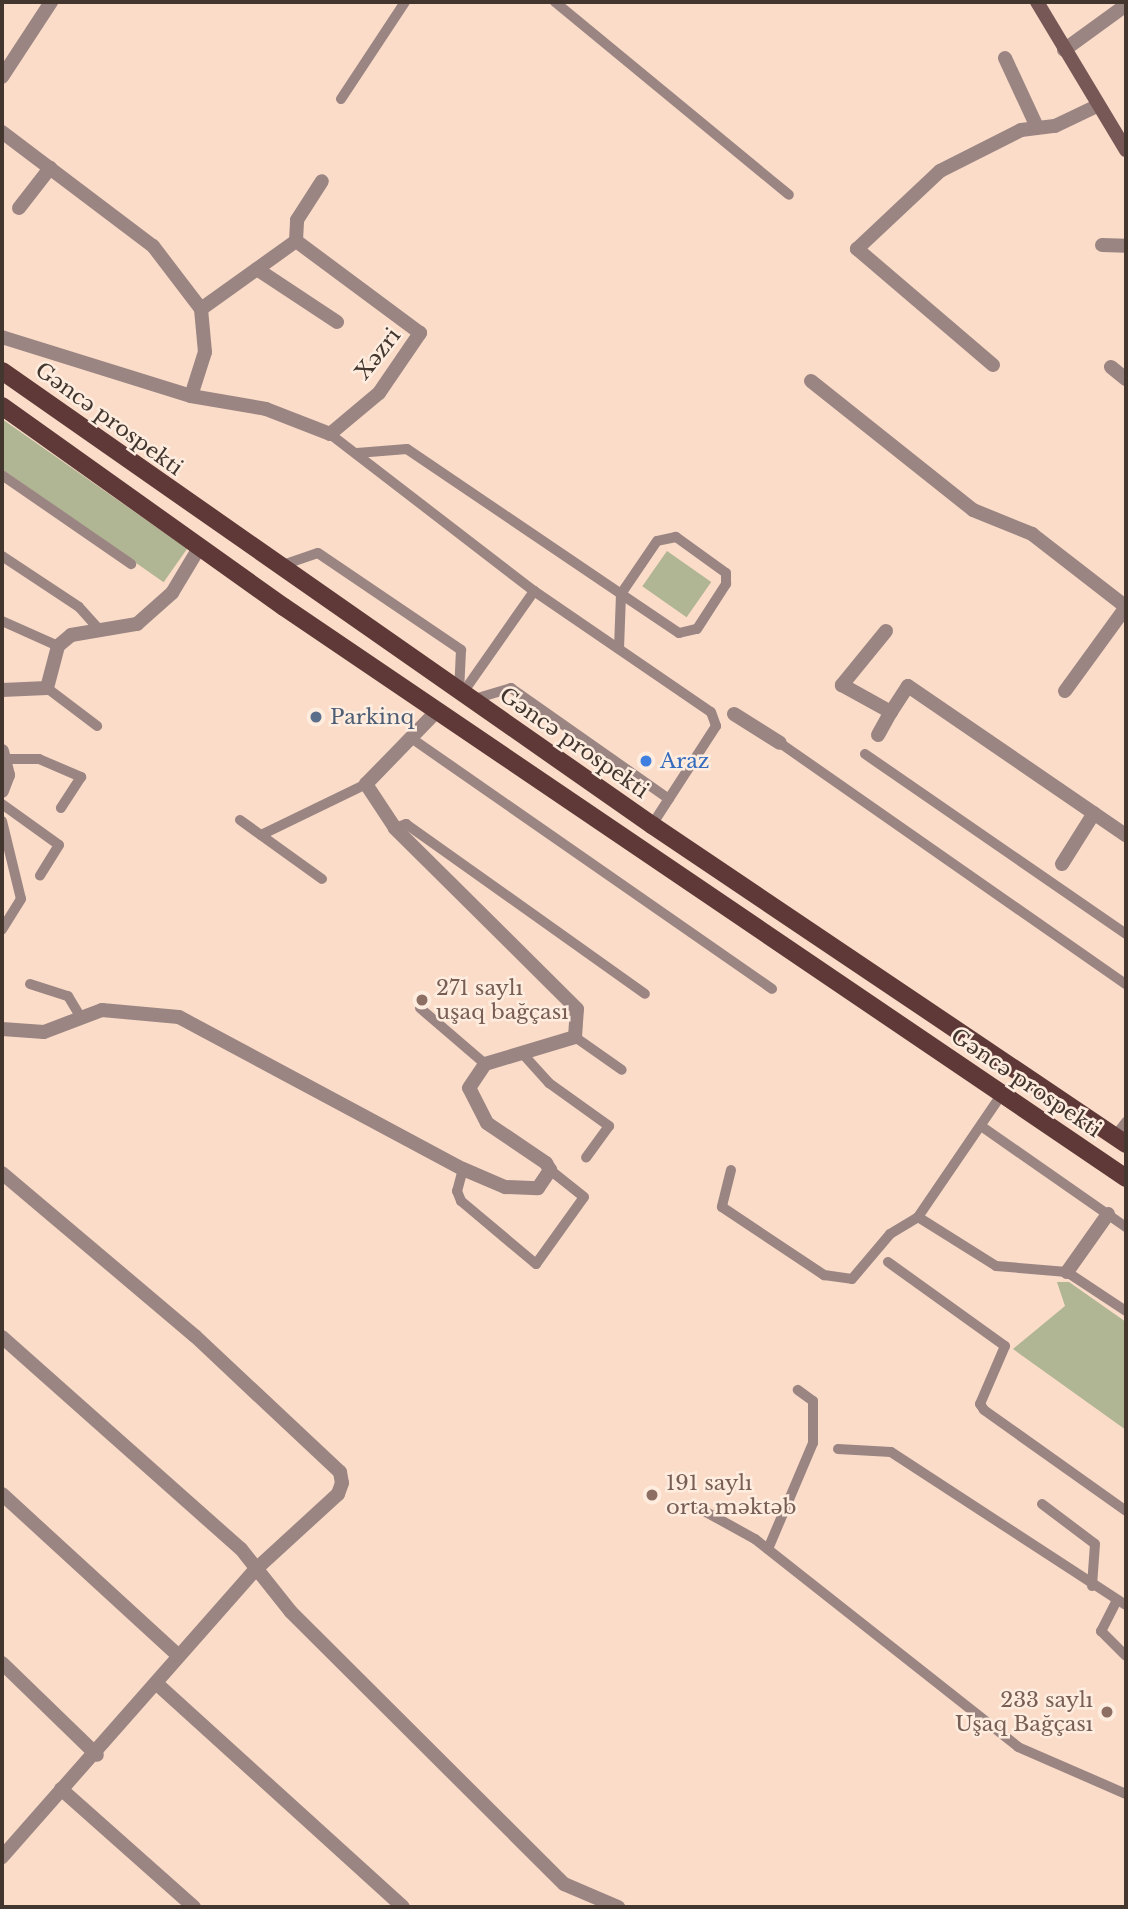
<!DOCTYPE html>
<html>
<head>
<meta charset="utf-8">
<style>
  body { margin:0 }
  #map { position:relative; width:1128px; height:1909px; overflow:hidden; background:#fadcc8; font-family:"Libre Baskerville",serif }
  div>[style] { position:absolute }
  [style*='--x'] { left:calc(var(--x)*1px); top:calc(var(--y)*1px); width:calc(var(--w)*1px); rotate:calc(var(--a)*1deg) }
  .green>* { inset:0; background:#b0b593; transform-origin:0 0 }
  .service>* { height:10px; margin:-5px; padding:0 5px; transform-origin:5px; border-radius:5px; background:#9b8583 }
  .minor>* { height:14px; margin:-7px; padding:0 7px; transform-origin:7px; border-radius:7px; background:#9b8583 }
  .secondary>* { height:14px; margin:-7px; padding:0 7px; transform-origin:7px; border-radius:7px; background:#785856 }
  .primary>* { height:18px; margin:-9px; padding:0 9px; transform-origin:9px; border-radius:9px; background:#5e3937 }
  .dots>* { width:19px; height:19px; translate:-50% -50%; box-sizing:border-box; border:4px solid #feecdf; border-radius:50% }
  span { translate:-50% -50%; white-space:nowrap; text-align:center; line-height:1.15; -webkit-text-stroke:5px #feecdf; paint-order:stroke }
  .street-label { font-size:21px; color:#42362e }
  .service-label { font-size:21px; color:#4e5e75 }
  .left { translate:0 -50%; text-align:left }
  .shop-label { font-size:21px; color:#366cbe }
  .education-label { font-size:21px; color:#785e54 }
  .right { translate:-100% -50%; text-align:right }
  .frame { position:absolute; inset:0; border:4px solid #42362e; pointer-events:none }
</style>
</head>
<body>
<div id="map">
  <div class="green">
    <i style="left:2px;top:419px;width:226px;height:41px;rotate:35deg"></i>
    <i style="left:667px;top:551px;width:54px;height:43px;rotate:35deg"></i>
    <i style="clip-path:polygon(1057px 1282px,1069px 1282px,1126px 1322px,1126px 1430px,1013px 1349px,1065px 1306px)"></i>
  </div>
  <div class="service">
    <i style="--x:555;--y:2;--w:303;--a:39.5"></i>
    <i style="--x:341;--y:99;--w:116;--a:-56.6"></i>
    <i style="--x:330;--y:434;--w:257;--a:37.6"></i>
    <i style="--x:534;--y:591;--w:214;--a:34.4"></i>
    <i style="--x:711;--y:712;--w:15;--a:70"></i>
    <i style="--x:716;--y:726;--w:118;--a:122.9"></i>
    <i style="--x:357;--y:453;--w:50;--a:-4.6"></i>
    <i style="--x:407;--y:449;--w:258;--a:34.1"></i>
    <i style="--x:621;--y:594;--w:70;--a:33.9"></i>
    <i style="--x:679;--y:633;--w:18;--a:-13"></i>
    <i style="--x:697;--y:629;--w:54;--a:-57.2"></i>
    <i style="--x:726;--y:584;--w:11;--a:-90"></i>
    <i style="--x:726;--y:573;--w:62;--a:-144.2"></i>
    <i style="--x:676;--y:537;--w:19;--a:168"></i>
    <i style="--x:657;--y:541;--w:64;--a:124.2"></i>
    <i style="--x:621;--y:594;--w:55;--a:92.1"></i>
    <i style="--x:2;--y:475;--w:157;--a:34.6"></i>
    <i style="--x:2;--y:556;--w:92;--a:33.5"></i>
    <i style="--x:79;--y:607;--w:31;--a:48"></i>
    <i style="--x:277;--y:567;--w:43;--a:-18.9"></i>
    <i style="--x:318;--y:553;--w:173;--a:34.1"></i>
    <i style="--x:461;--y:650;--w:42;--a:92.7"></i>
    <i style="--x:2;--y:621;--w:61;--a:24.1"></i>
    <i style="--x:47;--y:688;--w:63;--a:37.2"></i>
    <i style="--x:462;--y:694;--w:126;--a:-55"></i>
    <i style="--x:471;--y:700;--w:42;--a:-16.7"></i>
    <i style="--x:511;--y:688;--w:193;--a:35.1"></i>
    <i style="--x:414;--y:740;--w:436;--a:34.8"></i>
    <i style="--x:780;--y:743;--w:422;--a:34.9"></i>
    <i style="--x:865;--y:754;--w:317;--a:34.6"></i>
    <i style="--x:6;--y:759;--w:33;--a:0"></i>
    <i style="--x:39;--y:759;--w:46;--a:23.2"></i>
    <i style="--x:81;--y:777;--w:37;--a:123"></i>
    <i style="--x:2;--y:804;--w:70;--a:35.7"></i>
    <i style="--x:59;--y:845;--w:36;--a:122"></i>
    <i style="--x:240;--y:820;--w:101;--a:35.7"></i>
    <i style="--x:2;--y:821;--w:80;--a:76.3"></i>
    <i style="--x:21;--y:899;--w:36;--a:122"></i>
    <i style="--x:395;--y:828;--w:12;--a:-20"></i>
    <i style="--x:406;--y:824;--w:293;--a:35.4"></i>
    <i style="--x:261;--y:835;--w:117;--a:-25.9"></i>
    <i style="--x:30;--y:984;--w:40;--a:18"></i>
    <i style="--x:68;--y:996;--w:23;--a:59"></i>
    <i style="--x:420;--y:1008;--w:86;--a:40.7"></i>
    <i style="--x:575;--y:1037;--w:57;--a:35.1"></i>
    <i style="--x:521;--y:1052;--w:42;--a:47.9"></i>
    <i style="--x:549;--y:1083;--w:74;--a:35.6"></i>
    <i style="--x:609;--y:1126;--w:39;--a:126"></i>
    <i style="--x:981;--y:1126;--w:177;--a:34.9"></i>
    <i style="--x:1115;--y:1136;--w:18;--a:-52"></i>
    <i style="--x:463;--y:1169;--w:23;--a:105"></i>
    <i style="--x:457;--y:1191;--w:11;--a:68"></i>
    <i style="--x:461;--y:1201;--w:98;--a:40"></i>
    <i style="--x:536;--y:1264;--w:82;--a:-54.4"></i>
    <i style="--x:584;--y:1197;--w:43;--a:-141.5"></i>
    <i style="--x:731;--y:1170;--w:38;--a:104"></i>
    <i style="--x:722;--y:1207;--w:123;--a:33.7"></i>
    <i style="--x:824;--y:1275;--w:28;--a:8"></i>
    <i style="--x:852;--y:1279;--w:59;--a:-49.8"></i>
    <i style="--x:890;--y:1234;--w:33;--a:-31"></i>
    <i style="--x:918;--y:1217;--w:149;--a:-55.7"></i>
    <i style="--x:918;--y:1217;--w:92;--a:32.1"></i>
    <i style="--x:996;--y:1266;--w:71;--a:4.8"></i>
    <i style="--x:1067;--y:1272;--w:71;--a:33.5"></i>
    <i style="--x:888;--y:1262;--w:144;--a:35.7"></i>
    <i style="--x:1005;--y:1346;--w:63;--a:113.3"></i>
    <i style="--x:980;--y:1404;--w:7;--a:56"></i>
    <i style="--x:984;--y:1410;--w:174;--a:35.4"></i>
    <i style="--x:838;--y:1449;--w:53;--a:3.2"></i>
    <i style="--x:891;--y:1452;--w:280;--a:33.1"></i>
    <i style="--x:1042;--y:1504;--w:66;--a:37"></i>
    <i style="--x:1095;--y:1544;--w:42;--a:94.1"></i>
    <i style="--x:695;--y:1506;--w:68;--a:28.8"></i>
    <i style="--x:755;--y:1539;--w:335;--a:38.3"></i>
    <i style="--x:1018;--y:1747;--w:118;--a:23.5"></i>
    <i style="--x:768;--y:1549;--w:115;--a:-67"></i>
    <i style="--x:813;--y:1443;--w:42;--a:-90"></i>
    <i style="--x:813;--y:1401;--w:19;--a:-144"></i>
    <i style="--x:1116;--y:1602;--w:33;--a:117"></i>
    <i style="--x:1101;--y:1631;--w:35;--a:45"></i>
  </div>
  <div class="minor">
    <i style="--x:1064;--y:50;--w:77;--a:-36"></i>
    <i style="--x:1005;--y:58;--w:76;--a:65.1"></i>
    <i style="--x:2;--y:77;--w:90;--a:-56.8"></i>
    <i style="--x:2;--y:132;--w:189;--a:37.1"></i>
    <i style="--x:153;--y:246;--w:79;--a:52.7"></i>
    <i style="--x:201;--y:309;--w:43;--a:84.7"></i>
    <i style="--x:205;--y:352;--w:46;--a:107.7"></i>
    <i style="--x:191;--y:396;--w:198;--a:-162.7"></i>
    <i style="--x:19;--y:208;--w:51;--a:-52.2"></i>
    <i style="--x:1102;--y:245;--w:24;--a:2"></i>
    <i style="--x:257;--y:269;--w:96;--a:33.5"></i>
    <i style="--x:201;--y:309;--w:117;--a:-35.6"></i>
    <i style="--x:296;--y:241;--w:21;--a:-87"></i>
    <i style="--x:297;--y:220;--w:46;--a:-57.3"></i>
    <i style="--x:993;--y:365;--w:179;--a:-139.5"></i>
    <i style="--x:857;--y:249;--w:114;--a:-43.2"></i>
    <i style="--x:940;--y:171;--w:91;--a:-26.8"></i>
    <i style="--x:1021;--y:130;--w:34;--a:-7"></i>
    <i style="--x:1055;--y:126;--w:47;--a:-25.5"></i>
    <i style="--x:1111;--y:367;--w:19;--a:39"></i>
    <i style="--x:811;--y:381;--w:207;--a:38.5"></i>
    <i style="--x:973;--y:510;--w:64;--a:22.1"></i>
    <i style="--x:1032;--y:534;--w:119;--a:37.8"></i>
    <i style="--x:191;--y:396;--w:76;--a:9.8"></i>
    <i style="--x:266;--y:409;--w:69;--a:21.3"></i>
    <i style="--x:330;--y:434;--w:64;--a:-39.9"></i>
    <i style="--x:379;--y:393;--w:73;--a:-55.7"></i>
    <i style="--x:420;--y:333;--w:154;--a:-143.4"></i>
    <i style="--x:886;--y:631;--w:70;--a:129.2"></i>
    <i style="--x:842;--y:685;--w:56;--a:28.9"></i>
    <i style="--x:891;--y:712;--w:31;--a:-57"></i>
    <i style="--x:908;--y:686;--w:264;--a:34.4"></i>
    <i style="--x:2;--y:690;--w:45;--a:-2.5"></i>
    <i style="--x:47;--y:688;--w:43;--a:-75.3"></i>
    <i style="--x:58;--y:646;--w:17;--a:-40"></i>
    <i style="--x:71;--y:635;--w:67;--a:-9.5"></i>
    <i style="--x:137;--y:624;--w:47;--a:-41.5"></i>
    <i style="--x:172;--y:593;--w:52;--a:-59"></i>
    <i style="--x:1065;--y:691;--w:104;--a:-54"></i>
    <i style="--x:734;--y:714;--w:54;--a:32.2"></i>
    <i style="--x:878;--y:735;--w:26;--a:-61"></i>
    <i style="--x:2;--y:751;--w:25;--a:76"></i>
    <i style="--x:8;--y:775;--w:17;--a:111"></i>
    <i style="--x:1062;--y:864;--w:60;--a:-57.9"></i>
    <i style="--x:2;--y:1029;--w:42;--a:4.1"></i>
    <i style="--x:44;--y:1032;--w:62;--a:-20.8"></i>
    <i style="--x:102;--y:1010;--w:77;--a:5.2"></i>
    <i style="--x:179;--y:1017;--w:322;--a:28.2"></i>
    <i style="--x:463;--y:1169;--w:46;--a:23.2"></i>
    <i style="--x:505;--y:1187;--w:33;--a:2"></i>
    <i style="--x:538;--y:1188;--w:22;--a:-56"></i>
    <i style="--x:550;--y:1170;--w:8;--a:-120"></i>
    <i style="--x:546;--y:1163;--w:71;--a:-145.9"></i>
    <i style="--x:487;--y:1123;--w:39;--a:-117"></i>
    <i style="--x:469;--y:1088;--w:29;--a:-56"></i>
    <i style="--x:485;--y:1064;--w:94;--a:-16.7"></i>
    <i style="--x:575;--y:1037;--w:28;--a:-86"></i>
    <i style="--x:577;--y:1009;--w:257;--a:-135.2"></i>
    <i style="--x:395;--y:828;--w:53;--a:-123.4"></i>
    <i style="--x:366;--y:784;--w:103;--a:-45.8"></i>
    <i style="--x:2;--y:1173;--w:253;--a:40.2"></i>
    <i style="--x:195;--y:1336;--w:199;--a:43.2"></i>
    <i style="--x:340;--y:1472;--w:11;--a:80"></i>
    <i style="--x:342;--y:1483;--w:12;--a:110"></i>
    <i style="--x:338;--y:1494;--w:113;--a:137.5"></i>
    <i style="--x:255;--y:1570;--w:383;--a:131.4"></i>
    <i style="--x:1067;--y:1272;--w:71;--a:-54.7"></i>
    <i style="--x:2;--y:1337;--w:319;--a:41.6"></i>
    <i style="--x:241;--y:1549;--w:80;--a:51.6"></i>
    <i style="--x:291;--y:1612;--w:385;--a:44.9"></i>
    <i style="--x:564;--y:1884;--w:59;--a:23.1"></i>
    <i style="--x:2;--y:1494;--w:239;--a:42.5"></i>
    <i style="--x:2;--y:1663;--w:132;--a:44.1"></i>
    <i style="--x:156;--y:1683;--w:333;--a:42.2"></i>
    <i style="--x:61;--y:1789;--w:178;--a:41.6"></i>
  </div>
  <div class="secondary">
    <i style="--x:1037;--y:2;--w:173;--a:59"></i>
  </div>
  <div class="primary">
    <i style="--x:2;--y:371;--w:793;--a:34.93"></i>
    <i style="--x:652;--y:825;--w:571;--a:33.94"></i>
    <i style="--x:2;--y:406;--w:346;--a:35.5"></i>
    <i style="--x:284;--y:607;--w:1017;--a:34.14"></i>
  </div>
  <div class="dots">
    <i style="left:316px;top:717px;background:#5c6f8a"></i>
    <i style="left:646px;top:761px;background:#3f7fe0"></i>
    <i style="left:422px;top:1000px;background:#8d6e63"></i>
    <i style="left:652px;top:1495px;background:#8d6e63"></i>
    <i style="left:1107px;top:1712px;background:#8d6e63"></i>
  </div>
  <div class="street-label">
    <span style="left:378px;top:354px;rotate:-52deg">Xəzri</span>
    <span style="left:109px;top:419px;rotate:36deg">Gəncə prospekti</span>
    <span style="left:574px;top:743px;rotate:35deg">Gəncə prospekti</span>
    <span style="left:1026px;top:1083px;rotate:34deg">Gəncə prospekti</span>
  </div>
  <div class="service-label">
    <span class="left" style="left:330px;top:717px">Parkinq</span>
  </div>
  <div class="shop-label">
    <span class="left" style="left:660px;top:761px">Araz</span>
  </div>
  <div class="education-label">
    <span class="left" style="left:436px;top:1000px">271 saylı<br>uşaq bağçası</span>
    <span class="left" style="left:666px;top:1495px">191 saylı<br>orta məktəb</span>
    <span class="right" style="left:1093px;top:1712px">233 saylı<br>Uşaq Bağçası</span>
  </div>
  <div class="frame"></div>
</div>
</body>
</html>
